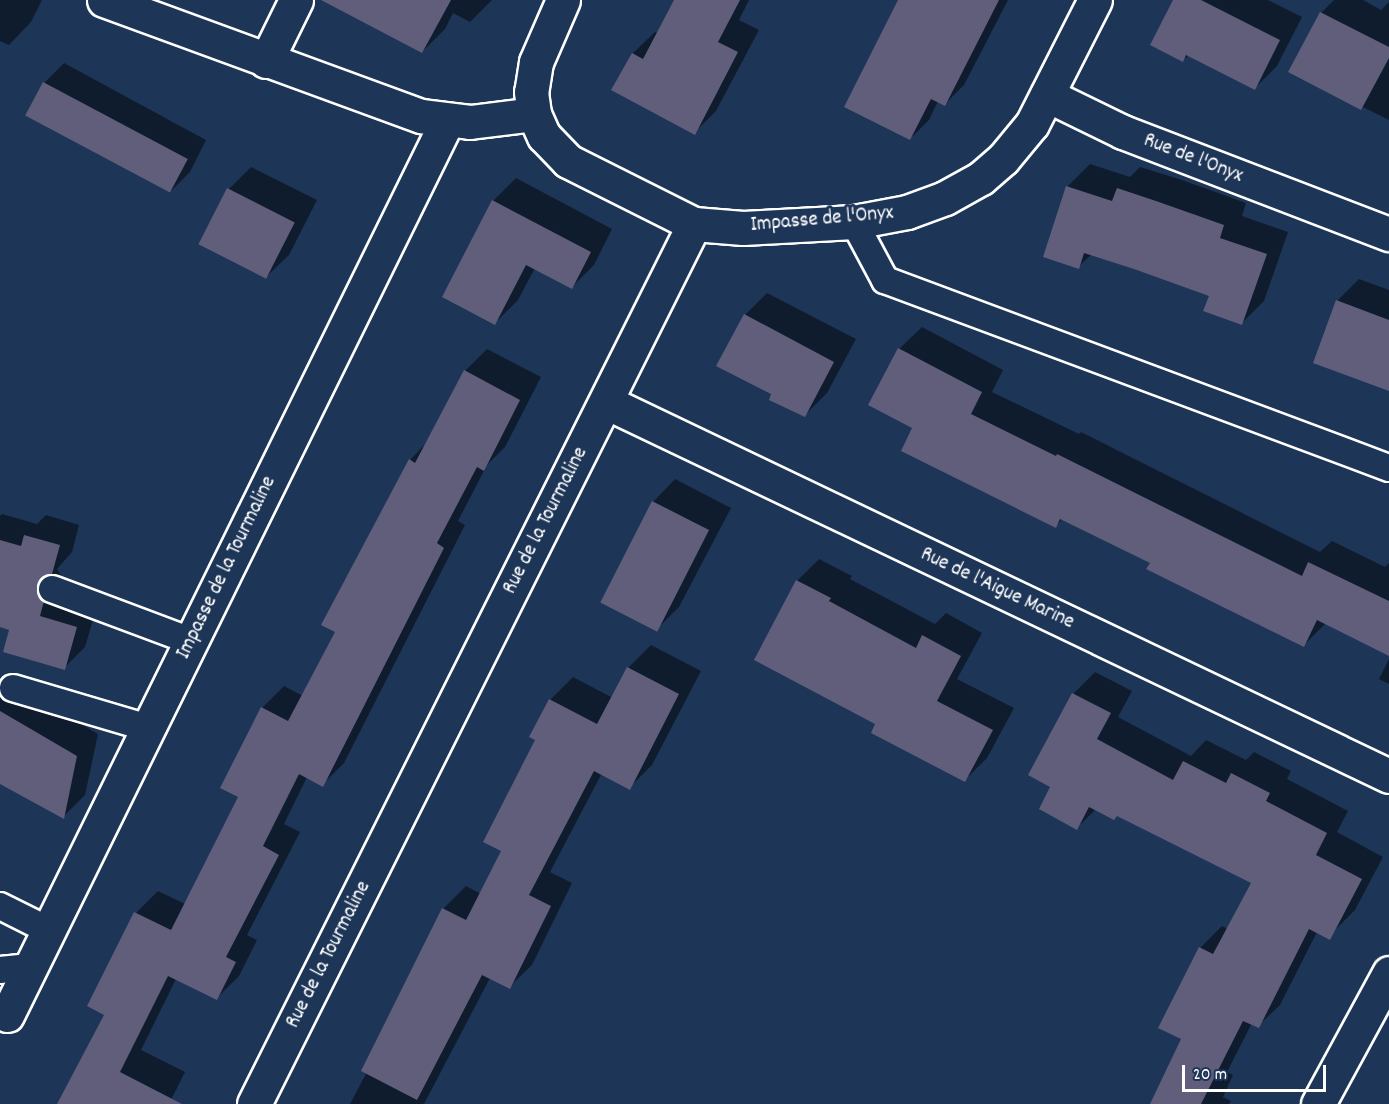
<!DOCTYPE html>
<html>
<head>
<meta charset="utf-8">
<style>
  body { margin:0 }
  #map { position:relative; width:1389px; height:1104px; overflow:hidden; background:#1d3557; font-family:Dekko,sans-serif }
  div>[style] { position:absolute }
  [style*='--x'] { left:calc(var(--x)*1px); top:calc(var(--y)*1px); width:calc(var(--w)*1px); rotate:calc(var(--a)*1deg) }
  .shadow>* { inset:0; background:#0007 }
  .building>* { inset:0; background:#615e7c; transform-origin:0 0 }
  .roads { filter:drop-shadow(2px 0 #fff) drop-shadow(-2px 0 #fff) drop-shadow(0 2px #fff) drop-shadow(0 -2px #fff) }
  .service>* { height:26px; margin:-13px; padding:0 13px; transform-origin:13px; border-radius:13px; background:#1d3557 }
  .minor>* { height:33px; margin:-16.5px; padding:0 16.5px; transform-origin:16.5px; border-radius:16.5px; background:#1d3557 }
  span { translate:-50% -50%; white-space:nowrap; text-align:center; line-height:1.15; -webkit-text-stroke:6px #1d3557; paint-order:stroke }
  .street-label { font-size:21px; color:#fff }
  .scale { position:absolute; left:1182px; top:1065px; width:144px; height:27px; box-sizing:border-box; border:3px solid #fff; border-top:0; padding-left:8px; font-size:18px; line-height:21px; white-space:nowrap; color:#fff; -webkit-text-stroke:4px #1d3557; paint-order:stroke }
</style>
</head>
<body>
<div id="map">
  <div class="shadow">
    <i style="clip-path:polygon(0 0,42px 0,31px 22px,9px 45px,0 41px)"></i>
    <i style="clip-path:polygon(379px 0,492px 0,470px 22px,453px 13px,445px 29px,422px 52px)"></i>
    <i style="clip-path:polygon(676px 0,749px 0,739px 20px,759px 30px,716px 111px,694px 133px,633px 53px,655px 32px,658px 33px)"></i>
    <i style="clip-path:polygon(917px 0,1008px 0,964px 85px,945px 104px,938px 101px,929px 120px,910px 139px)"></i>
    <i style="clip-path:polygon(1174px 0,1268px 0,1302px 17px,1277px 66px,1255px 88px,1189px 55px,1183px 60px)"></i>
    <i style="clip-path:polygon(1334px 0,1363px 0,1381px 10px,1389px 2px,1389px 120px,1290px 71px,1321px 13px)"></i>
    <i style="clip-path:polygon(64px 63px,206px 140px,190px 172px,170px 192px,44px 83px)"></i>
    <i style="clip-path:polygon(1090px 164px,1130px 177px,1140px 167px,1179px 179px,1246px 203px,1242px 216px,1288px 232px,1264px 301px,1242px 323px,1211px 295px,1092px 254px,1078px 267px,1045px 256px,1068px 186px)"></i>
    <i style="clip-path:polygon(251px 167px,317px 200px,289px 255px,266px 277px,229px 189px)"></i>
    <i style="clip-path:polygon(516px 178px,612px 229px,594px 265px,572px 287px,535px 268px,518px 300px,495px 323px,493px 201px)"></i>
    <i style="clip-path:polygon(1359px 279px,1389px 290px,1389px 388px,1337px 301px)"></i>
    <i style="clip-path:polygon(767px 293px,856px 339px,827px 393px,804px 416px,745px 315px)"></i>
    <i style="clip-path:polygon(922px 327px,1003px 370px,992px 392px,1079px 434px,1081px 432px,1320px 552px,1332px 541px,1385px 567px,1389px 563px,1389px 654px,1326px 623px,1304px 645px,1152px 562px,1063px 518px,1056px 526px,914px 427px,899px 349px)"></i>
    <i style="clip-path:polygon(487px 349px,541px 377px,505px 447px,487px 465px,458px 521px,465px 525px,344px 763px,322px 785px,307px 777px,284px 824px,300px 832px,247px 935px,257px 940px,239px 976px,217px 998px,176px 979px,141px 1050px,185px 1072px,169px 1104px,59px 1104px,106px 1014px,89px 1006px,136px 913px,158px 891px,185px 904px,240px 796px,262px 708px,284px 686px,303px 696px,337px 631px,410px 460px,428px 441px,465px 371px)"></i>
    <i style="clip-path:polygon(675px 479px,731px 508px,679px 607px,657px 629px,653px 502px)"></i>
    <i style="clip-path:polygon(2px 514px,37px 524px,46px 515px,79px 525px,72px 552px,57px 569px,64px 580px,60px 595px,97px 606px,85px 647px,64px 668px,11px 629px,0 626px,0 516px)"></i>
    <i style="clip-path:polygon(819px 559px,852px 576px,850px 579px,935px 624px,946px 613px,982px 633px,957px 679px,1014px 708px,987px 758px,965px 780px,877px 724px,797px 581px)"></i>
    <i style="clip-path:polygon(651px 645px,701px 671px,652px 765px,629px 788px,602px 773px,550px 872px,572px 883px,532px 965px,509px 987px,490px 978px,424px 1104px,350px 1104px,367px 1072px,363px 1070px,443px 909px,466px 886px,481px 894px,503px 850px,537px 740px,531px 737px,550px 700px,573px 677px,613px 698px,628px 668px)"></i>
    <i style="clip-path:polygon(1389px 659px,1389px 684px,1379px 679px)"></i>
    <i style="clip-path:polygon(1095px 672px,1132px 691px,1118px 717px,1191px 756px,1206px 740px,1246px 760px,1254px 752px,1291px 771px,1287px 779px,1348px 811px,1337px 832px,1383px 857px,1355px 910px,1333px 932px,1317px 932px,1280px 1005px,1258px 1026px,1252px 1023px,1227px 1072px,1233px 1075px,1223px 1097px,1231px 1101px,1229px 1104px,1151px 1104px,1183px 1039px,1200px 948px,1222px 926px,1228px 929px,1253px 882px,1118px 815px,1096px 809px,1077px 828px,1052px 786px,1073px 694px)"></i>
    <i style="clip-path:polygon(0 677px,98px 734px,85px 795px,63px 817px,0 782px)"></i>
  </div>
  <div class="building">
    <i style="clip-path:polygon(321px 0,451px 0,422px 53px)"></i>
    <i style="clip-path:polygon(674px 0,740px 0,718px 42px,738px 52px,695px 135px,611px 90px,632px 53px,643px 59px)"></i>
    <i style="clip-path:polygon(898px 0,999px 0,945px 106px,931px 99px,910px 140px,844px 107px)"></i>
    <i style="clip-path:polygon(1173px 0,1201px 0,1280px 40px,1255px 90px,1186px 55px,1183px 62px,1150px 45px)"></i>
    <i style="clip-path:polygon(1320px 12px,1389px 47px,1389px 58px,1361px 110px,1288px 72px)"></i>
    <i style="left:43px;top:82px;width:164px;height:38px;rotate:28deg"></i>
    <i style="clip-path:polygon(1066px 186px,1112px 201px,1117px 188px,1156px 201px,1224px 225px,1220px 238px,1267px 254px,1242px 325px,1203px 311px,1209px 296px,1134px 269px,1084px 253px,1079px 269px,1043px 257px)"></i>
    <i style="left:227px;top:188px;width:76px;height:63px;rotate:27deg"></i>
    <i style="clip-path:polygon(492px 200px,591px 252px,572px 289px,526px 265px,495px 325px,442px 297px)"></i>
    <i style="clip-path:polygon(1336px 300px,1389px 320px,1389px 391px,1313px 363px)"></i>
    <i style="clip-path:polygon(744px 314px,834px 362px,805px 417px,769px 400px,771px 394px,716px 366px)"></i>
    <i style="clip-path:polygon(898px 348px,982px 392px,971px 414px,1056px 456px,1057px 454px,1302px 576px,1308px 562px,1389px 601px,1389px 656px,1317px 620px,1304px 647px,1146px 569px,1150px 563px,1060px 519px,1056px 528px,901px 451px,912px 428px,868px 405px)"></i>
    <i style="clip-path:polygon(464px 370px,520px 400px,484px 471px,477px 467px,437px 543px,444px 548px,323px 787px,299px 774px,263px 846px,279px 855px,226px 957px,236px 962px,217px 1000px,168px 976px,120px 1072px,182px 1104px,57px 1104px,104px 1015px,87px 1006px,134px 912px,171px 930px,238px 797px,220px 788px,261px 707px,288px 721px,335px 632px,321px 625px,409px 459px,415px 463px)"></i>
    <i style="left:652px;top:501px;width:64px;height:114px;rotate:27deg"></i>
    <i style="clip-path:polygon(24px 535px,60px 545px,52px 574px,42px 578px,37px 591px,44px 601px,40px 616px,77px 627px,65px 670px,3px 652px,9px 630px,0 627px,0 540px,21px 546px)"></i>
    <i style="clip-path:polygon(796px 580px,831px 598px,829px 601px,916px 648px,922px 635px,961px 656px,937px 701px,993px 730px,965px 782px,871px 733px,875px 724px,754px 660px)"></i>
    <i style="clip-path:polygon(627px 667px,679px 694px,630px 790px,594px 771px,529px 895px,551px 906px,510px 989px,482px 975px,417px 1100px,361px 1071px,442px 908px,466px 920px,501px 851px,483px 842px,535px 740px,529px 737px,549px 699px,597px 724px)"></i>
    <i style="clip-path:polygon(1072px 693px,1111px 713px,1097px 739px,1173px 780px,1183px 761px,1226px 783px,1231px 773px,1270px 793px,1266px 801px,1327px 833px,1316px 855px,1362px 879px,1330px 940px,1309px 929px,1259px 1028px,1243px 1021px,1201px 1104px,1150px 1104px,1181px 1039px,1158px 1028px,1199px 947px,1213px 954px,1251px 883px,1117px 816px,1114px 820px,1089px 807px,1077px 830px,1039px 809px,1050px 787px,1028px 775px)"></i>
    <i style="clip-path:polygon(0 711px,77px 756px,64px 819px,0 784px)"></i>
  </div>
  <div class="roads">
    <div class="service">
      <i style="--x:854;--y:222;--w:66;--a:61.9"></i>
      <i style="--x:885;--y:280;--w:538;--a:20.46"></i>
      <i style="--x:52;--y:589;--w:148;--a:20.5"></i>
      <i style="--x:13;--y:688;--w:141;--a:16.5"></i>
      <i style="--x:0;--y:906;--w:54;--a:26.6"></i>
      <i style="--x:0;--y:970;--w:30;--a:-6"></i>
    </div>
    <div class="minor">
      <i style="--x:104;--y:0;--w:338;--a:20.1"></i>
      <i style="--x:421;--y:116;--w:49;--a:7"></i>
      <i style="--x:470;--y:122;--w:64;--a:-7.1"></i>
      <i style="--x:563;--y:0;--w:68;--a:113.5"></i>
      <i style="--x:536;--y:62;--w:30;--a:99"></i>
      <i style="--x:531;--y:92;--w:22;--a:82"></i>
      <i style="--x:534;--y:114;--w:24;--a:66"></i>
      <i style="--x:544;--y:136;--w:35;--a:46"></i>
      <i style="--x:568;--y:161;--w:141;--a:26.6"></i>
      <i style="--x:694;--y:224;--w:49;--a:4.7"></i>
      <i style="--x:743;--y:228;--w:111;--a:-3.1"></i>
      <i style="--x:854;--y:222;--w:54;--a:-10.7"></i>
      <i style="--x:907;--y:212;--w:40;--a:-20.2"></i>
      <i style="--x:945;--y:198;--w:41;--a:-29.1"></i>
      <i style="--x:981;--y:178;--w:29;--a:-41"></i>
      <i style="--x:1003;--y:159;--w:45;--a:-50.4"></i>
      <i style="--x:1032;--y:124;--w:139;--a:-63.1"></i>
      <i style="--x:266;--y:61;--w:68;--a:-63.8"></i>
      <i style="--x:1047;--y:95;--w:85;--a:26"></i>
      <i style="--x:1123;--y:132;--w:285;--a:21"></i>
      <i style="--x:606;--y:402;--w:868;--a:25.53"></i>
      <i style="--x:7;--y:1015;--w:996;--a:-63.79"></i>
      <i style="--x:254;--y:1104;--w:984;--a:-63.43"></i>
      <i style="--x:1318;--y:1104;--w:149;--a:-61.5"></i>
    </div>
  </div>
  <div class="street-label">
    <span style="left:1193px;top:159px;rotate:21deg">Rue de l'Onyx</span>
    <span style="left:822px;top:220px;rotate:-5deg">Impasse de l'Onyx</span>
    <span style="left:546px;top:521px;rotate:-63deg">Rue de la Tourmaline</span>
    <span style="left:227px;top:568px;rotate:-64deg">Impasse de la Tourmaline</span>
    <span style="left:997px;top:589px;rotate:25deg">Rue de l'Aigue Marine</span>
    <span style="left:329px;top:955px;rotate:-63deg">Rue de la Tourmaline</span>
  </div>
  <div class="scale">20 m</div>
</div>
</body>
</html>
